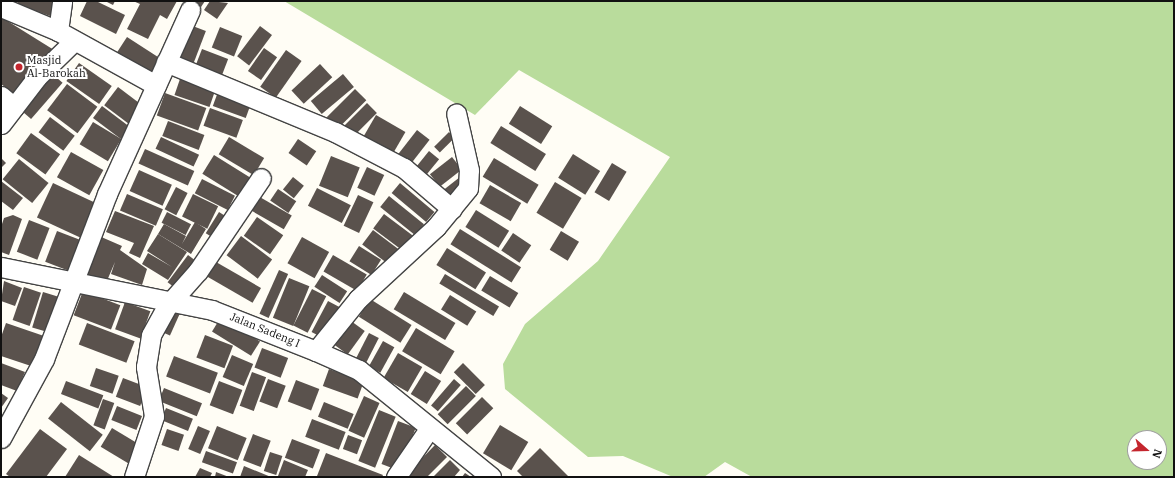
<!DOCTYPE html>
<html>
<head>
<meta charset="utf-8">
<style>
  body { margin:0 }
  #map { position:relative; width:1175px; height:478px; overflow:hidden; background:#fffdf5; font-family:"IBM Plex Serif",serif }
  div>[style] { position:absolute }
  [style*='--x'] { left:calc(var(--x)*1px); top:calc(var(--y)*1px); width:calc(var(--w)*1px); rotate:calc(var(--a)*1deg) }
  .forest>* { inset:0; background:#b9dc9c }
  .building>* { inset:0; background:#5a524d; transform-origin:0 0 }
  .roads { filter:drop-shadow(1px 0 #444) drop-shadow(-1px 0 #444) drop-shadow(0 1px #444) drop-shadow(0 -1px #444) }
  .minor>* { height:19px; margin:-9.5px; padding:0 9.5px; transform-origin:9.5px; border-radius:9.5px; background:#fff }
  .dots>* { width:11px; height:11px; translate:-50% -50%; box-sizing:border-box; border:2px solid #fff; border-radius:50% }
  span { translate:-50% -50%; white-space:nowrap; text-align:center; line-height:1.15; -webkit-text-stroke:4px #fff; paint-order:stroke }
  .poi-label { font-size:11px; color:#111 }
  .left { translate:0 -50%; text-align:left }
  .street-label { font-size:11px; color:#111 }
  .frame { position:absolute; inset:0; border:2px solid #111; pointer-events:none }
  .north { position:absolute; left:1127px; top:430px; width:40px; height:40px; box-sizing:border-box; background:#fff; border:1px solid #a0a0a0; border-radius:50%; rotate:110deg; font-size:11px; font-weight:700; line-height:16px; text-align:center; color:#111 }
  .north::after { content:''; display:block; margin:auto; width:14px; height:18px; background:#c4262e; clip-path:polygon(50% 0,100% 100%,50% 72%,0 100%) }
</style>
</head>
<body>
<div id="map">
  <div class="forest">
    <i style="clip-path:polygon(evenodd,284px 1px,1174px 1px,1174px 477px,752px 477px,725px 462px,704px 477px,673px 477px,623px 456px,588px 457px,505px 389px,503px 364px,525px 324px,598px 261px,670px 157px,519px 70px,475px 115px,284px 1px,1135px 438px,1159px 438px,1159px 462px,1135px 462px,1135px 438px)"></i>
  </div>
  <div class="building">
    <i style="clip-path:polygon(18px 1px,56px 1px,50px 16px,17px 4px)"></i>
    <i style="clip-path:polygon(87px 1px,96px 1px,125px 15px,116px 34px,80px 16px)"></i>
    <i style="clip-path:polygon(105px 1px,115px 1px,113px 5px)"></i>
    <i style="clip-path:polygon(133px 1px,177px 1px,167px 19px,160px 15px,148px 39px,127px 29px,140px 4px)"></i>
    <i style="clip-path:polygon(192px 1px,205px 1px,201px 7px)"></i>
    <i style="clip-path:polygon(210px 1px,228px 3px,217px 19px,204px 10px)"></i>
    <i style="clip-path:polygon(1px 17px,54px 50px,13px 93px,1px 84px)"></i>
    <i style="left:190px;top:25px;width:17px;height:36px;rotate:21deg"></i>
    <i style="left:260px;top:26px;width:15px;height:38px;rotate:37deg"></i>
    <i style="left:220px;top:27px;width:24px;height:22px;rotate:22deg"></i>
    <i style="left:127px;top:37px;width:42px;height:20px;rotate:33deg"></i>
    <i style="left:264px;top:48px;width:16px;height:28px;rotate:35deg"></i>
    <i style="left:202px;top:49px;width:28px;height:21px;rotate:21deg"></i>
    <i style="left:286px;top:50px;width:19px;height:45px;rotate:35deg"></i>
    <i style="left:79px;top:63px;width:40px;height:22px;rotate:35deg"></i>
    <i style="left:320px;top:64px;width:18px;height:39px;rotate:47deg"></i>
    <i style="left:49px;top:71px;width:18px;height:48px;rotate:41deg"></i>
    <i style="left:343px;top:74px;width:17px;height:42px;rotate:50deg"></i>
    <i style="left:181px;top:76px;width:37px;height:20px;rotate:19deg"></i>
    <i style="left:67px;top:84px;width:38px;height:33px;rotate:37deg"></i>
    <i style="left:118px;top:87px;width:34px;height:23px;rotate:37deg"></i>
    <i style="left:219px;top:89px;width:35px;height:18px;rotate:20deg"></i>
    <i style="left:355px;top:89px;width:16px;height:40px;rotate:45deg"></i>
    <i style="left:165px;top:93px;width:44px;height:24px;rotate:20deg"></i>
    <i style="left:367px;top:103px;width:14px;height:35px;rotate:45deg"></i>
    <i style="left:102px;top:106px;width:35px;height:15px;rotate:37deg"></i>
    <i style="left:520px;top:106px;width:38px;height:21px;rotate:32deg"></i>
    <i style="left:210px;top:108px;width:35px;height:19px;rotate:20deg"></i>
    <i style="left:376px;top:115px;width:34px;height:29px;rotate:30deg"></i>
    <i style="left:50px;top:117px;width:31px;height:19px;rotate:37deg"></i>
    <i style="left:168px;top:121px;width:39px;height:16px;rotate:21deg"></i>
    <i style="left:93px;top:122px;width:33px;height:26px;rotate:31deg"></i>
    <i style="left:501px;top:126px;width:53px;height:20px;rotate:32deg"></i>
    <i style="left:417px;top:130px;width:16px;height:37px;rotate:38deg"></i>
    <i style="left:449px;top:132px;width:8px;height:21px;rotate:45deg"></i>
    <i style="left:31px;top:133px;width:36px;height:25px;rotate:36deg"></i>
    <i style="left:161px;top:137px;width:42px;height:13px;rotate:25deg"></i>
    <i style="left:229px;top:137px;width:41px;height:20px;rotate:31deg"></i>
    <i style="left:298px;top:139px;width:22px;height:17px;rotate:34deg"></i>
    <i style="left:145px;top:149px;width:54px;height:16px;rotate:24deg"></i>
    <i style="left:429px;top:151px;width:13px;height:25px;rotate:39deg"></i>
    <i style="left:71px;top:152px;width:37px;height:29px;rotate:29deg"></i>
    <i style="left:573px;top:154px;width:32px;height:28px;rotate:32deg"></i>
    <i style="left:214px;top:155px;width:44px;height:22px;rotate:32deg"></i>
    <i style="left:331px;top:156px;width:31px;height:32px;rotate:22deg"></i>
    <i style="left:452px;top:157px;width:16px;height:28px;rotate:52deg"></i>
    <i style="clip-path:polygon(1px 158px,6px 163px,1px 168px)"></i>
    <i style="left:494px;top:158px;width:52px;height:22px;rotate:31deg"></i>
    <i style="left:19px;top:159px;width:38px;height:26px;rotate:39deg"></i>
    <i style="left:612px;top:163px;width:17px;height:34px;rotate:31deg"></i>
    <i style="left:367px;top:167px;width:19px;height:23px;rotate:25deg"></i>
    <i style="left:139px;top:170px;width:36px;height:23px;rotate:24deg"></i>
    <i style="left:293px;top:177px;width:14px;height:16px;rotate:39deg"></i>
    <i style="left:460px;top:177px;width:11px;height:21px;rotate:52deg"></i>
    <i style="left:202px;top:179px;width:37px;height:16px;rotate:27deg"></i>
    <i style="clip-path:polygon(1px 181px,23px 198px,13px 210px,1px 201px)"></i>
    <i style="left:555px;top:182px;width:31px;height:36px;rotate:31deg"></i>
    <i style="left:53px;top:183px;width:53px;height:38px;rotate:25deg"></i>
    <i style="left:400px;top:183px;width:45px;height:13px;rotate:40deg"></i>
    <i style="left:490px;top:185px;width:36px;height:21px;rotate:30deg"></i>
    <i style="left:176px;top:187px;width:13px;height:25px;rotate:27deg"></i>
    <i style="left:317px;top:188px;width:38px;height:20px;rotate:27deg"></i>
    <i style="left:278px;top:189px;width:22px;height:14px;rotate:34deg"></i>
    <i style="left:127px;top:194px;width:39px;height:18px;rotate:23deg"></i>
    <i style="left:193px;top:194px;width:28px;height:25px;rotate:26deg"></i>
    <i style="left:358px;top:195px;width:17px;height:34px;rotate:25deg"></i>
    <i style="left:258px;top:196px;width:39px;height:16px;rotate:30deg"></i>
    <i style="left:389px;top:196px;width:45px;height:14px;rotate:39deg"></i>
    <i style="left:476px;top:210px;width:39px;height:20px;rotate:32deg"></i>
    <i style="clip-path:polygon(115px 211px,154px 226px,140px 258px,129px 253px,134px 243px,106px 232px)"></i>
    <i style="left:167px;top:212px;width:27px;height:12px;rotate:27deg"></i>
    <i style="left:219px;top:212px;width:13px;height:25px;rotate:32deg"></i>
    <i style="left:384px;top:214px;width:38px;height:18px;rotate:37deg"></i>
    <i style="clip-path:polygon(13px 215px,22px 219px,9px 255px,1px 252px,1px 227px,4px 218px)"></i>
    <i style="left:257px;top:217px;width:32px;height:23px;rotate:35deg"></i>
    <i style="left:29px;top:220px;width:22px;height:34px;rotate:21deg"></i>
    <i style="clip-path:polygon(195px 222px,206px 229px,191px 254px,158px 234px,164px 224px,186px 236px,182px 244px)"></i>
    <i style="left:460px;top:229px;width:72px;height:18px;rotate:32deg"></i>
    <i style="left:373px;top:230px;width:35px;height:18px;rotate:37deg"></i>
    <i style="left:57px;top:231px;width:30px;height:33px;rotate:21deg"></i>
    <i style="left:561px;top:231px;width:21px;height:22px;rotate:31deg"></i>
    <i style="left:513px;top:233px;width:22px;height:21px;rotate:34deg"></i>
    <i style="clip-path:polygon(158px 234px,187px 252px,168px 280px,142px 264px,148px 253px,172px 267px,147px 251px)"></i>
    <i style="clip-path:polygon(99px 236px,122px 246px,120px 250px,147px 269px,142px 285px,111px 274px,115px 262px,106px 283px,84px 273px)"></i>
    <i style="left:241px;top:236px;width:39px;height:24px;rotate:37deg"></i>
    <i style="left:302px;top:237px;width:31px;height:30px;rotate:29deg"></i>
    <i style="left:359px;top:246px;width:26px;height:18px;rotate:32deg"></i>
    <i style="left:447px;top:248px;width:46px;height:20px;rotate:32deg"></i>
    <i style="left:188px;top:255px;width:15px;height:34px;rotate:37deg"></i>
    <i style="left:333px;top:255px;width:39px;height:19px;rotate:30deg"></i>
    <i style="left:216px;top:262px;width:52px;height:17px;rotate:30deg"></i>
    <i style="left:279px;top:270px;width:10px;height:48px;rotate:24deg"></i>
    <i style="left:445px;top:274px;width:63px;height:11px;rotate:31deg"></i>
    <i style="left:322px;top:275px;width:30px;height:14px;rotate:33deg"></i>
    <i style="left:490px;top:276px;width:33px;height:17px;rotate:31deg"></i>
    <i style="left:289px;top:278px;width:22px;height:43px;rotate:22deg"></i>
    <i style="clip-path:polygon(4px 281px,22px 288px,15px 306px,1px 301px)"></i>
    <i style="left:24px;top:287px;width:18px;height:35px;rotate:19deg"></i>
    <i style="left:312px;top:289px;width:16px;height:41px;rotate:27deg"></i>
    <i style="left:83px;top:291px;width:40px;height:26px;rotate:21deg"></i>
    <i style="left:43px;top:292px;width:17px;height:37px;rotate:17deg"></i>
    <i style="left:404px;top:292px;width:60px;height:20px;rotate:31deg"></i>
    <i style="left:450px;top:295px;width:31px;height:17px;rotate:32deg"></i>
    <i style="left:370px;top:299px;width:49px;height:21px;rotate:32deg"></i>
    <i style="left:328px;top:301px;width:15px;height:35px;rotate:28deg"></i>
    <i style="left:125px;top:302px;width:27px;height:29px;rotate:20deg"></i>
    <i style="left:170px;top:306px;width:12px;height:27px;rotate:24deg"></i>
    <i style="left:221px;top:317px;width:46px;height:17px;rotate:32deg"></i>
    <i style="left:351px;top:321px;width:17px;height:29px;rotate:36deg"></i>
    <i style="clip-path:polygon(6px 323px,44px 336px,34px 367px,1px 356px,1px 337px)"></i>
    <i style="left:87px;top:323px;width:51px;height:23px;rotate:21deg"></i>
    <i style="left:416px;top:328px;width:45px;height:27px;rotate:31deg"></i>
    <i style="left:369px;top:333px;width:11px;height:31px;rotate:27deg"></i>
    <i style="left:205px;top:335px;width:30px;height:24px;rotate:21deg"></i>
    <i style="left:383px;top:341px;width:13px;height:29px;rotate:29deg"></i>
    <i style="left:262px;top:348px;width:28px;height:21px;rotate:21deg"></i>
    <i style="left:398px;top:353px;width:28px;height:29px;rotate:30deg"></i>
    <i style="left:232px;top:355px;width:23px;height:24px;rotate:23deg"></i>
    <i style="left:174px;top:356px;width:47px;height:22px;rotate:21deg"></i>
    <i style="clip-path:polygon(1px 363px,25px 372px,17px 391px,1px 385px)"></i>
    <i style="left:463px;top:363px;width:31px;height:13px;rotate:45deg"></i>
    <i style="left:96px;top:368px;width:24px;height:19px;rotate:19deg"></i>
    <i style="left:329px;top:369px;width:37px;height:18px;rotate:20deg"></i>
    <i style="left:425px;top:371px;width:19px;height:27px;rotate:32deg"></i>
    <i style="left:252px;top:372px;width:15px;height:36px;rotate:20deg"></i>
    <i style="left:123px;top:378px;width:26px;height:20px;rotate:21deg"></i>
    <i style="left:268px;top:379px;width:19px;height:24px;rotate:21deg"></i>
    <i style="left:454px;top:379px;width:9px;height:35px;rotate:41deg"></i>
    <i style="left:296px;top:380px;width:25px;height:23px;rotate:21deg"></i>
    <i style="left:66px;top:381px;width:40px;height:14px;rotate:21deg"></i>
    <i style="left:219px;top:381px;width:25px;height:26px;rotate:21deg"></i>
    <i style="left:466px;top:386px;width:14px;height:40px;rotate:45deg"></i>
    <i style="left:164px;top:388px;width:41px;height:14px;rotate:22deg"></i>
    <i style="clip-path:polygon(1px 393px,8px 398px,1px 408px)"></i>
    <i style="left:364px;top:396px;width:17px;height:38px;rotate:24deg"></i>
    <i style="left:482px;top:397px;width:16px;height:37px;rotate:45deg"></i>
    <i style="left:103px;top:399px;width:12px;height:28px;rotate:20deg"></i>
    <i style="left:61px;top:402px;width:53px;height:21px;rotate:38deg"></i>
    <i style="left:324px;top:402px;width:32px;height:16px;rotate:22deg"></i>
    <i style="left:117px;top:406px;width:27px;height:15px;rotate:22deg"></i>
    <i style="left:166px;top:408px;width:29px;height:13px;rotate:22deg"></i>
    <i style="left:379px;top:410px;width:18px;height:55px;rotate:22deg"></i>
    <i style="left:312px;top:419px;width:36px;height:19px;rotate:21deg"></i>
    <i style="left:398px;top:421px;width:19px;height:46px;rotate:21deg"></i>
    <i style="left:500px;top:425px;width:33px;height:33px;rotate:31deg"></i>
    <i style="left:198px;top:426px;width:13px;height:25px;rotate:23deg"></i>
    <i style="left:217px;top:426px;width:32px;height:24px;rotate:22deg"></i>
    <i style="left:112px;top:428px;width:33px;height:22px;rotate:31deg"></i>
    <i style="clip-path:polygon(40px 429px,67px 449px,46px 477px,10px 477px,6px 474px)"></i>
    <i style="left:167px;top:429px;width:18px;height:17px;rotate:19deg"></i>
    <i style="left:253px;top:434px;width:19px;height:28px;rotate:21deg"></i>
    <i style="left:348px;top:435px;width:15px;height:15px;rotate:20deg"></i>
    <i style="left:292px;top:439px;width:30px;height:20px;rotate:21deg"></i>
    <i style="clip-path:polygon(435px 445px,447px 457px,427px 477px,404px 477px)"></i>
    <i style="clip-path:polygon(540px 448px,569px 477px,523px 477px,517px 471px)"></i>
    <i style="left:206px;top:451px;width:33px;height:12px;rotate:20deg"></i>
    <i style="left:270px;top:452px;width:13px;height:20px;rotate:18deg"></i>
    <i style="clip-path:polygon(326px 453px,383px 475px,382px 477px,317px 476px)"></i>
    <i style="clip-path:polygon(79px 455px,114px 477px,65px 477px)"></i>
    <i style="clip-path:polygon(284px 460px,308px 470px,305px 477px,278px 476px)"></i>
    <i style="clip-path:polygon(450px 460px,460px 470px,454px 477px,433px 477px)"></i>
    <i style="clip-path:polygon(244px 466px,271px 477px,240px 477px)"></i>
    <i style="clip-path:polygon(200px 468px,212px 473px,210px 477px,195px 477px)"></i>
    <i style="clip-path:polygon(216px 472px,229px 477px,215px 477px)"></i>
    <i style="clip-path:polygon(465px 473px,471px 477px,462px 477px)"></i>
  </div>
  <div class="roads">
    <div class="minor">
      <i style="--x:1;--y:7;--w:62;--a:22.8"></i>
      <i style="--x:58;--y:31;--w:112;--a:28.9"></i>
      <i style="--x:58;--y:31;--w:30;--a:-82"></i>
      <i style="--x:166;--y:62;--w:183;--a:22.5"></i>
      <i style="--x:335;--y:132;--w:78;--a:27.6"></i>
      <i style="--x:404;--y:168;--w:63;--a:40.5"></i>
      <i style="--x:1;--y:96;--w:17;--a:40"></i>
      <i style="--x:1;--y:124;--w:59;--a:-52.5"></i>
      <i style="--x:37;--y:77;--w:52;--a:-44.2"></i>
      <i style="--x:1;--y:267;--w:215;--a:11.5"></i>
      <i style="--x:212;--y:310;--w:112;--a:21.5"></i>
      <i style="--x:316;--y:351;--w:47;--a:23.8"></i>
      <i style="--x:359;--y:370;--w:170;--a:39"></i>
      <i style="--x:316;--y:351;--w:67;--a:-51.1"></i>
      <i style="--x:358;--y:299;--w:106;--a:-42.7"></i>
      <i style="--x:436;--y:227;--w:50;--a:-50.6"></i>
      <i style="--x:468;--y:188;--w:18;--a:-87"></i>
      <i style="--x:469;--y:170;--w:58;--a:-102.8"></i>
      <i style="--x:1;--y:438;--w:90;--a:-61.4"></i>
      <i style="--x:44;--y:359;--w:177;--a:-69.1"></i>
      <i style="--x:107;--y:194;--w:202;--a:-65.7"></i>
      <i style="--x:134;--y:477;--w:64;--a:-71.8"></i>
      <i style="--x:154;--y:416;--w:50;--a:-99.3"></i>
      <i style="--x:146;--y:367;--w:32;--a:-81"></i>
      <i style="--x:151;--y:335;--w:33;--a:-61"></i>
      <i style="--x:167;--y:306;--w:47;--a:-48.5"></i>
      <i style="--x:198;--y:271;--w:112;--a:-55.9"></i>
      <i style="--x:396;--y:477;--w:58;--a:-55.5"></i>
    </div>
  </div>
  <div class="dots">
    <i style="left:19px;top:67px;background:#c4262e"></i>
  </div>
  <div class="poi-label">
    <span class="left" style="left:27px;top:67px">Masjid<br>Al-Barokah</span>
  </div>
  <div class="street-label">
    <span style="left:265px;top:330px;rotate:22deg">Jalan Sadeng I</span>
  </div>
  <div class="frame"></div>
  <div class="north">N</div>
</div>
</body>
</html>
